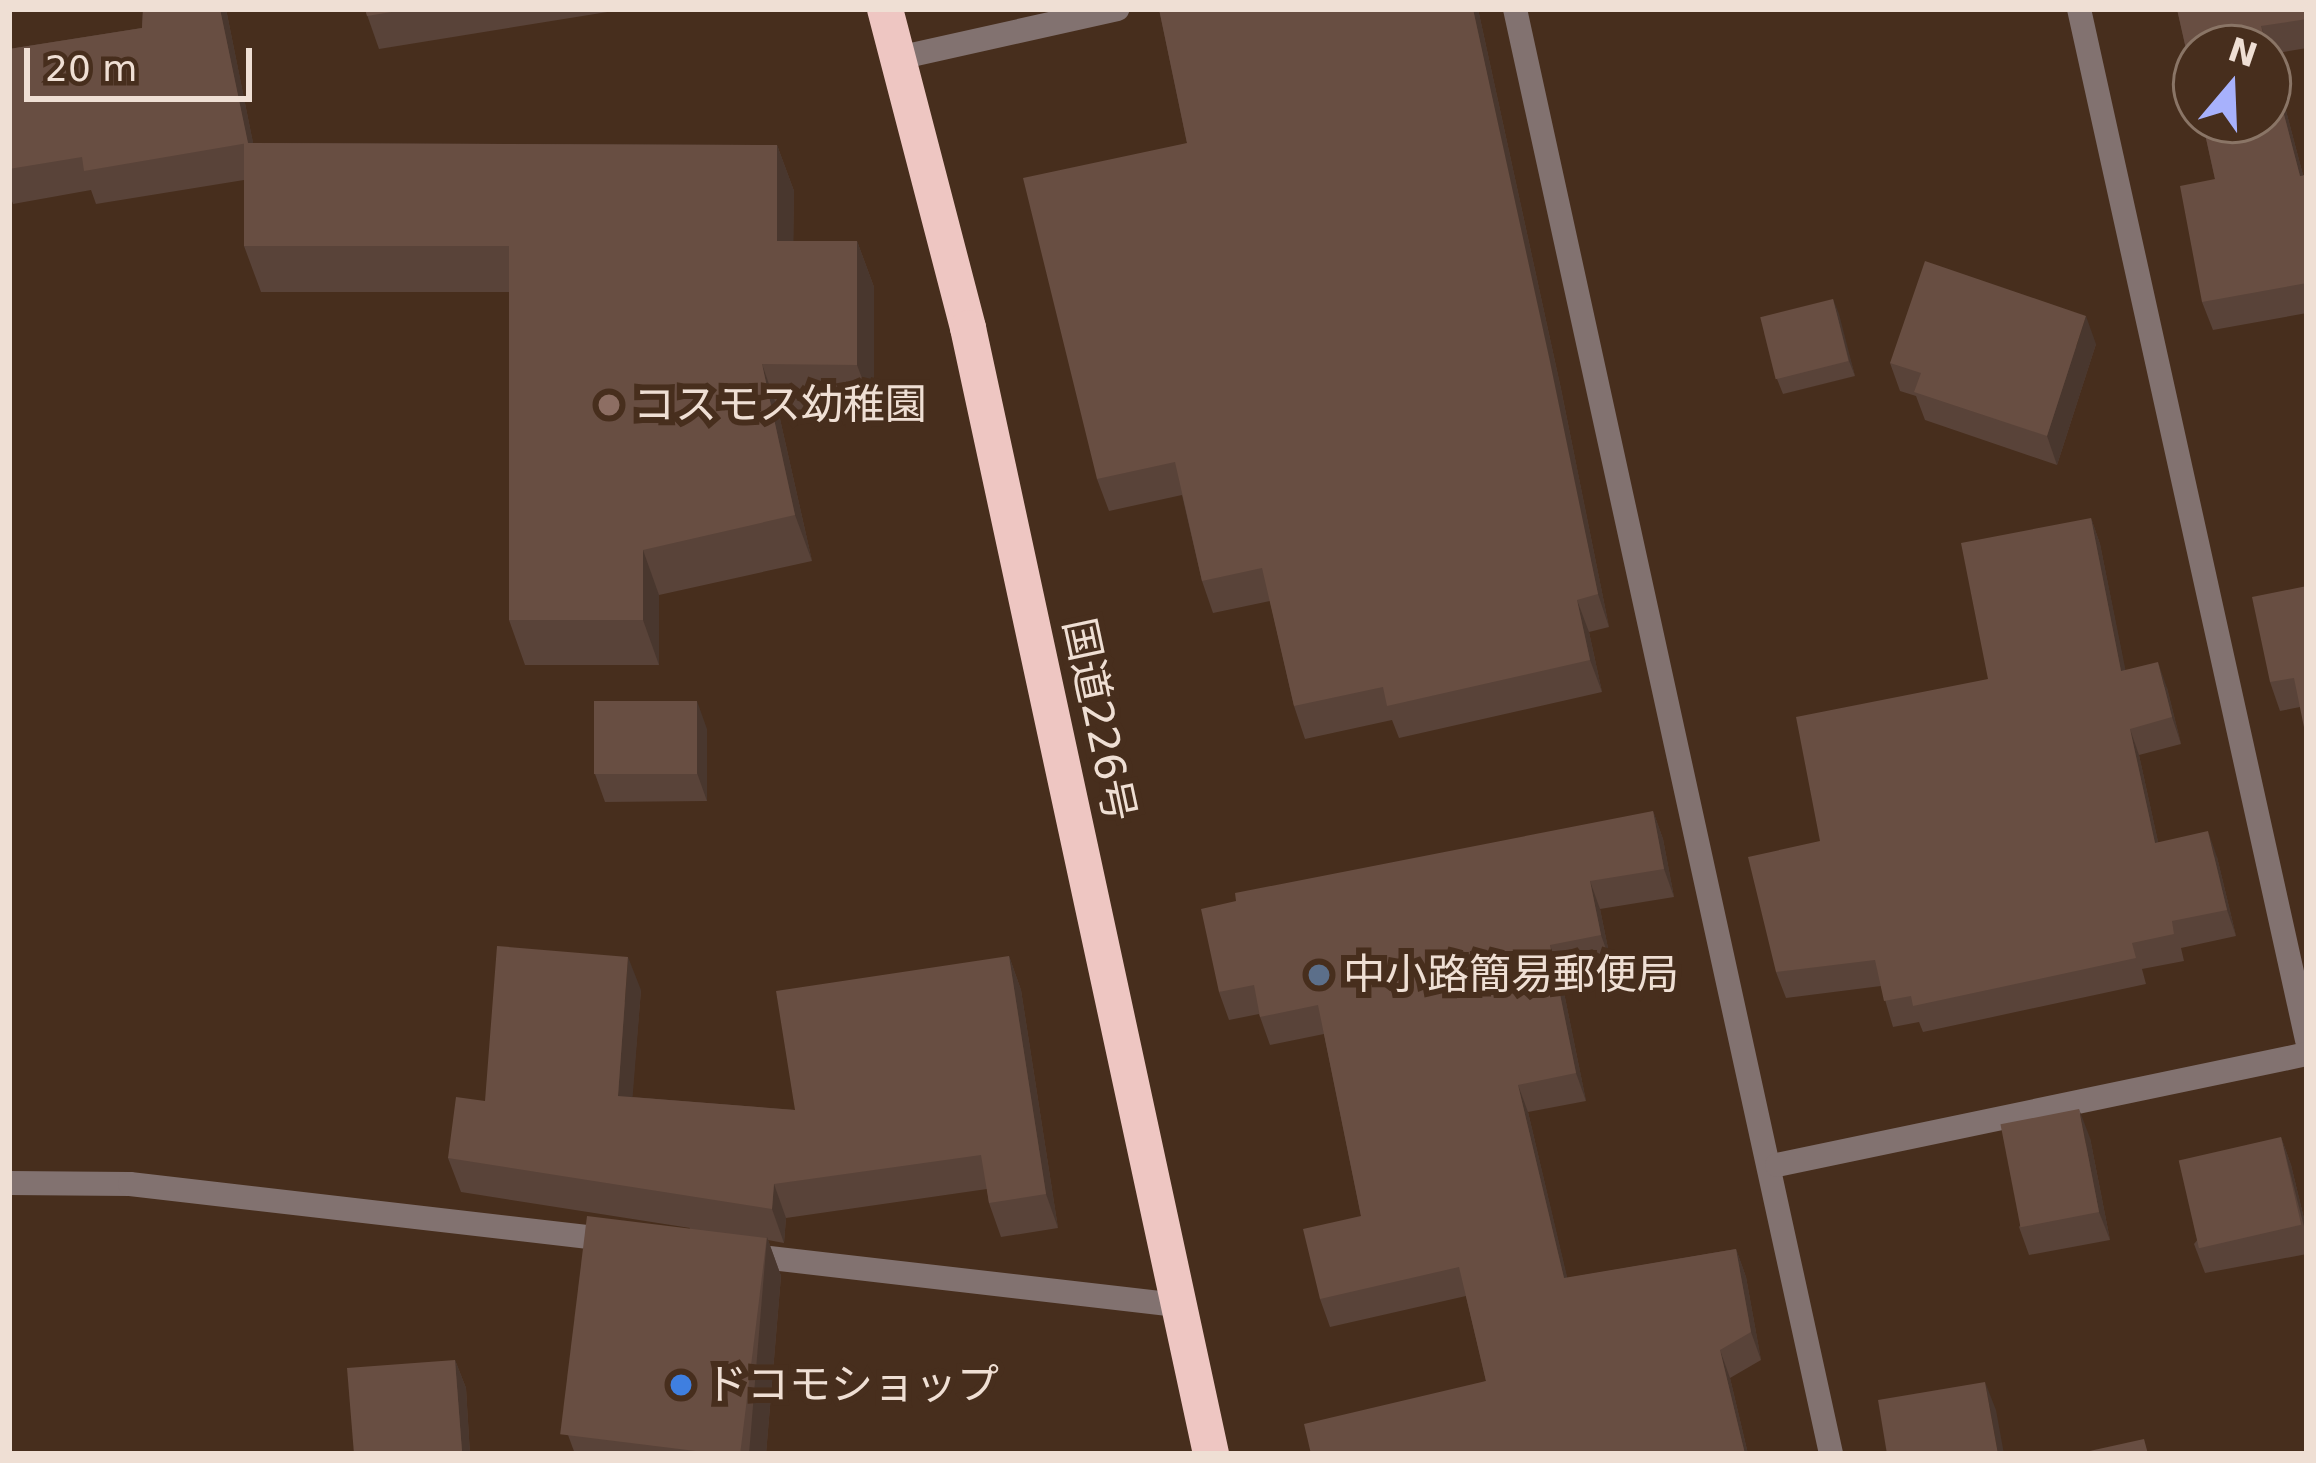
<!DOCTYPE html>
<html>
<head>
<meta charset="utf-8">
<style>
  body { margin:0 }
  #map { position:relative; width:2316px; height:1463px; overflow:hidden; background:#472e1d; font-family:"DejaVu Sans","Noto Sans JP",sans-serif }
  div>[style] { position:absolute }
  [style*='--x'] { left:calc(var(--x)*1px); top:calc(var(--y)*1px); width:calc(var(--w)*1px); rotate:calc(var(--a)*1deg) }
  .street>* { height:24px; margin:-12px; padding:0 12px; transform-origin:12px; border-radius:12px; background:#827270 }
  .highway>* { height:36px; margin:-18px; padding:0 18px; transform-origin:18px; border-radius:18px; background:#eec6c2 }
  .wall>* { inset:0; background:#594339 }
  .shaded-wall>* { inset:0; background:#49372e }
  .building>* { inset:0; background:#684e42; transform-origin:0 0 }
  .dots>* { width:33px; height:33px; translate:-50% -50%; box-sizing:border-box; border:6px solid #472e1d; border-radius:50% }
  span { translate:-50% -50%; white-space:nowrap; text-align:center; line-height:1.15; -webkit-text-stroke:12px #472e1d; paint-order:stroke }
  .poi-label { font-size:42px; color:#efdfd4 }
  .left { translate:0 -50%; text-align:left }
  .street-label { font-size:42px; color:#efdfd4 }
  .frame { position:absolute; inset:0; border:12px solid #efdfd4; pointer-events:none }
  .north { position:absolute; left:2172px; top:24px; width:120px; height:120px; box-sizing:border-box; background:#472e1d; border:3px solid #8a7566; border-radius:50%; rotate:19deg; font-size:33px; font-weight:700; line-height:48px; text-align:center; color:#efdfd4 }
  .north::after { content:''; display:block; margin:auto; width:42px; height:54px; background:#a7b1fc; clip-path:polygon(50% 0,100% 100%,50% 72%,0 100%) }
  .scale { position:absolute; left:24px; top:48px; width:228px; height:54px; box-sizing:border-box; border:6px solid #efdfd4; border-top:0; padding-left:15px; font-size:36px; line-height:42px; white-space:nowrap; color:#efdfd4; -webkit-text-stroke:9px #472e1d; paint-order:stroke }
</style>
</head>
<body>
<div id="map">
  <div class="street">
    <i style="--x:1515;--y:9;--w:1479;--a:77.66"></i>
    <i style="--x:2079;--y:9;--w:1056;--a:77.53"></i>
    <i style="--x:898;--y:58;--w:225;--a:-12.6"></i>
    <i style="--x:1777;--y:1165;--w:541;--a:-11.83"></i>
    <i style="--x:9;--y:1183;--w:121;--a:0.5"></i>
    <i style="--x:130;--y:1184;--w:488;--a:6.6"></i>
    <i style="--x:745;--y:1255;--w:437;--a:6.6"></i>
  </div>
  <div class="highway">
    <i style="--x:885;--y:9;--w:330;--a:75.4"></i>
    <i style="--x:968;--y:328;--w:1152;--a:77.82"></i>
  </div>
  <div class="wall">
    <i style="clip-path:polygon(143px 9px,226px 9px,253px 143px,777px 145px,794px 191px,793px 241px,857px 241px,874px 287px,874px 410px,778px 410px,812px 561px,659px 595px,659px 665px,525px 665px,509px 620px,509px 292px,261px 292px,244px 246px,244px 180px,96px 204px,91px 190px,13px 204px,9px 193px,9px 49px,142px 28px)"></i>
    <i style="clip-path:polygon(365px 9px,626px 9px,379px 49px)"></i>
    <i style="clip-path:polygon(1159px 9px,1478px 9px,1561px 389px,1609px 627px,1589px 632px,1602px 692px,1399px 738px,1392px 720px,1305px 739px,1294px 706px,1270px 601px,1213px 613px,1202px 581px,1182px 495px,1109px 511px,1097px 479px,1187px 143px)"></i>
    <i style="clip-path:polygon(2177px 9px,2307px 9px,2307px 48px,2271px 54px,2303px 175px,2307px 175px,2307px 313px,2213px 330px,2202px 302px,2215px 179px)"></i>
    <i style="clip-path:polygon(1833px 299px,1855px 376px,1783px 394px,1777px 379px)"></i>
    <i style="clip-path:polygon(2096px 344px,2057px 465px,1925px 420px,1916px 396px,1900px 391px,1890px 363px)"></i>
    <i style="clip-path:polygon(2091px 518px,2100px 544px,2125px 670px,2167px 688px,2181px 744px,2139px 755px,2158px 842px,2217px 857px,2236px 936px,2181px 948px,2184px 961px,2142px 969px,2146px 984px,1923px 1032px,1919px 1022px,1893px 1027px,1881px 986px,1786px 998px,1776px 972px,1820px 841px,1988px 679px)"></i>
    <i style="clip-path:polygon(2307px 586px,2300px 707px,2280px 711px,2270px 682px)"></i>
    <i style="clip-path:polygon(707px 729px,707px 801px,605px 802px,595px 774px)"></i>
    <i style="clip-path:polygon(1653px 811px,1663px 839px,1674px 897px,1600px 909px,1611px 963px,1560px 973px,1586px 1101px,1528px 1112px,1567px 1278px,1736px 1249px,1746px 1277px,1761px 1360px,1730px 1378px,1748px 1454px,1311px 1454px,1486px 1381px,1466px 1296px,1330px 1327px,1320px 1299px,1361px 1216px,1324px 1034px,1270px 1045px,1259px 1014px,1229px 1020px,1219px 992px)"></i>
    <i style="clip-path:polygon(1009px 956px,1021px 990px,1058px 1228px,1001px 1237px,989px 1203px,987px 1189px,786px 1218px,784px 1243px,768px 1240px,781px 1276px,766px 1454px,575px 1454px,568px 1435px,690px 1228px,461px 1192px,448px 1158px,485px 1101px,641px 990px,632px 1097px,795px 1110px)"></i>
    <i style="clip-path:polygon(2281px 1137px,2291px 1165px,2307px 1231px,2307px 1254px,2205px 1273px,2194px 1244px)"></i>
    <i style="clip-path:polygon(2090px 1138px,2110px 1240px,2029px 1255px,2019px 1227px)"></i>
    <i style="clip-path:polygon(455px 1360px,466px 1388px,470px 1454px,354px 1454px)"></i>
  </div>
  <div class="shaded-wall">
    <i style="clip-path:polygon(220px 9px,226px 9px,260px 177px,248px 144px)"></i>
    <i style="clip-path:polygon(1473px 9px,1478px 9px,1561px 389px,1609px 627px,1598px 594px)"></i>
    <i style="clip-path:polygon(2261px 26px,2271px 54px,2307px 190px,2300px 176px)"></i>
    <i style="clip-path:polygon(777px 145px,794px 191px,793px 286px,777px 241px)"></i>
    <i style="clip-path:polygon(857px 241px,874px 287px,874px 410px,857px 365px)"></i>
    <i style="clip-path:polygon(1833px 299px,1839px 314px,1855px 376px,1849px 361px)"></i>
    <i style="clip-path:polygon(2086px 316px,2096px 344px,2057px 465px,2047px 436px)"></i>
    <i style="clip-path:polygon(762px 364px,778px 410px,812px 561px,795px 515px)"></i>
    <i style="clip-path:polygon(2091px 518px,2100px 544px,2131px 697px,2121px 671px)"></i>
    <i style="clip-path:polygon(643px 550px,659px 595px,659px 665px,643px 620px)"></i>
    <i style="clip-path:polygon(1577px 600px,1589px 632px,1602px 692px,1590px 660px)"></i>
    <i style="clip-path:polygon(2158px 662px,2167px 688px,2181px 744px,2172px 717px)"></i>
    <i style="clip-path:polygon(697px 701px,707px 729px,707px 801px,697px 773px)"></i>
    <i style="clip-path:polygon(2130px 729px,2139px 755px,2164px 869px,2155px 843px)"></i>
    <i style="clip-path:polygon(1653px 811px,1663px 839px,1674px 897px,1664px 869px)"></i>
    <i style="clip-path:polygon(2208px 831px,2217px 857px,2236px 936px,2227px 910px)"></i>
    <i style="clip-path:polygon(1590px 881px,1600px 909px,1611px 963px,1601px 935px)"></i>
    <i style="clip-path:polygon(1550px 945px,1560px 973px,1586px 1101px,1576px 1073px)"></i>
    <i style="clip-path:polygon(1009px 956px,1021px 990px,1058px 1228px,1046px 1194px)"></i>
    <i style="clip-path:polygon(628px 957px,641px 990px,630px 1130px,618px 1096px)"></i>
    <i style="clip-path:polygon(1518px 1085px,1528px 1112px,1574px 1306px,1564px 1278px)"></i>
    <i style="clip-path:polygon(2079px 1109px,2090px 1138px,2110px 1240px,2099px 1212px)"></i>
    <i style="clip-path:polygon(2281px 1137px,2291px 1165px,2307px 1231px,2307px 1238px)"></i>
    <i style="clip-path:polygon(774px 1184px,786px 1218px,784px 1243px,772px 1209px)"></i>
    <i style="clip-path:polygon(767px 1237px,781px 1276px,766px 1454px,749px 1454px)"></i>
    <i style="clip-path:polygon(1736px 1249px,1746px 1277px,1761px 1360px,1751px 1332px)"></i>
    <i style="clip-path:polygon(1720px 1350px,1730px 1378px,1748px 1454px,1745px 1454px)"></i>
    <i style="clip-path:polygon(455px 1360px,466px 1388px,470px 1454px,463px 1454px,462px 1451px)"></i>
    <i style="clip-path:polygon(1985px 1382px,1996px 1410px,2004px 1454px,1998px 1454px)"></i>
  </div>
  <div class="building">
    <i style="clip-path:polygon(143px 9px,220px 9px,248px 143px,84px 171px,82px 157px,9px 169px,9px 49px,142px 28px)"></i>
    <i style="clip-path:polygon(365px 9px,410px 9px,367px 16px)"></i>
    <i style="clip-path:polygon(1159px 9px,1473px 9px,1549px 357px,1598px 594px,1577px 600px,1590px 660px,1387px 706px,1383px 687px,1294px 706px,1262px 568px,1202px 581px,1175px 462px,1097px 479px,1023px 178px,1187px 143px)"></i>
    <i style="clip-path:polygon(2177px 9px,2307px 9px,2307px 19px,2261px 26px,2267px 48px,2196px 48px,2196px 93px)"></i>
    <i style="clip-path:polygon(2268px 53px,2300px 176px,2307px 175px,2307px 283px,2202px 302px,2180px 186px,2215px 179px,2202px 120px,2268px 120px)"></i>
    <i style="clip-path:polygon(244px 143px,777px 145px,777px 241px,857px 241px,857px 365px,762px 364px,795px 515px,643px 550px,643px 620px,509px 620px,509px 246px,244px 246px)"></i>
    <i style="clip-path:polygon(1925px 261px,2086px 316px,2047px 436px,1914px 392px,1921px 373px,1890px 363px)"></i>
    <i style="left:1833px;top:299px;width:64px;height:75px;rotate:76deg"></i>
    <i style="clip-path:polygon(2091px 518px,2121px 671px,2158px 662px,2172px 717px,2130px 729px,2155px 843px,2208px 831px,2227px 910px,2172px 921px,2174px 934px,2132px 943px,2136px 958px,1913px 1006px,1911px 996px,1884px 1001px,1875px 960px,1776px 972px,1748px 857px,1820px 841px,1796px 717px,1988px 679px,1961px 543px)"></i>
    <i style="clip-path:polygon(2307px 586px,2307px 742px,2294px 678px,2270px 682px,2252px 597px)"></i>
    <i style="left:594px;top:701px;width:103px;height:73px"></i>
    <i style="clip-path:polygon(1653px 811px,1664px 869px,1590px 881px,1601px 935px,1550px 945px,1576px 1073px,1518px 1085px,1564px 1278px,1736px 1249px,1751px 1332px,1720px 1350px,1745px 1454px,1311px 1454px,1304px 1424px,1486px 1381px,1459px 1267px,1320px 1299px,1303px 1229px,1361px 1216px,1318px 1005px,1260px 1017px,1254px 985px,1219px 992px,1201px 909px,1236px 901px,1235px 893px)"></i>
    <i style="clip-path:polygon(497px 946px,628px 957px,618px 1096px,795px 1110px,776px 991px,1009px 956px,1046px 1194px,989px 1203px,981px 1155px,774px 1184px,772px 1209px,448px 1158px,456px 1097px,485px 1101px)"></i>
    <i style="left:2079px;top:1109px;width:105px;height:80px;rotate:79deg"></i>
    <i style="left:2281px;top:1137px;width:90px;height:105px;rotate:77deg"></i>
    <i style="left:587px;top:1216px;width:181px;height:220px;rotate:7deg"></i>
    <i style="clip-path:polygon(455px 1360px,462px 1451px,413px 1454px,354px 1454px,347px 1368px)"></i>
    <i style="clip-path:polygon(1985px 1382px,1998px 1454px,1887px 1454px,1878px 1400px)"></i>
    <i style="clip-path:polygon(2144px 1439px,2148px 1454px,2076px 1454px)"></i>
  </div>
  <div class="dots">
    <i style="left:609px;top:405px;background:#8d6e63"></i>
    <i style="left:1319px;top:975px;background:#5c6f8a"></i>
    <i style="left:681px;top:1385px;background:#3f7fe0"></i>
  </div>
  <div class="poi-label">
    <span class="left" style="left:633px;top:405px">コスモス幼稚園</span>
    <span class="left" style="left:1343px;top:975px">中小路簡易郵便局</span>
    <span class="left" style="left:705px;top:1385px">ドコモショップ</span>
  </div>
  <div class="street-label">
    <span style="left:1099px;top:720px;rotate:78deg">国道226号</span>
  </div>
  <div class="frame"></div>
  <div class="north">N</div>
  <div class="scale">20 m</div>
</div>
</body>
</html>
